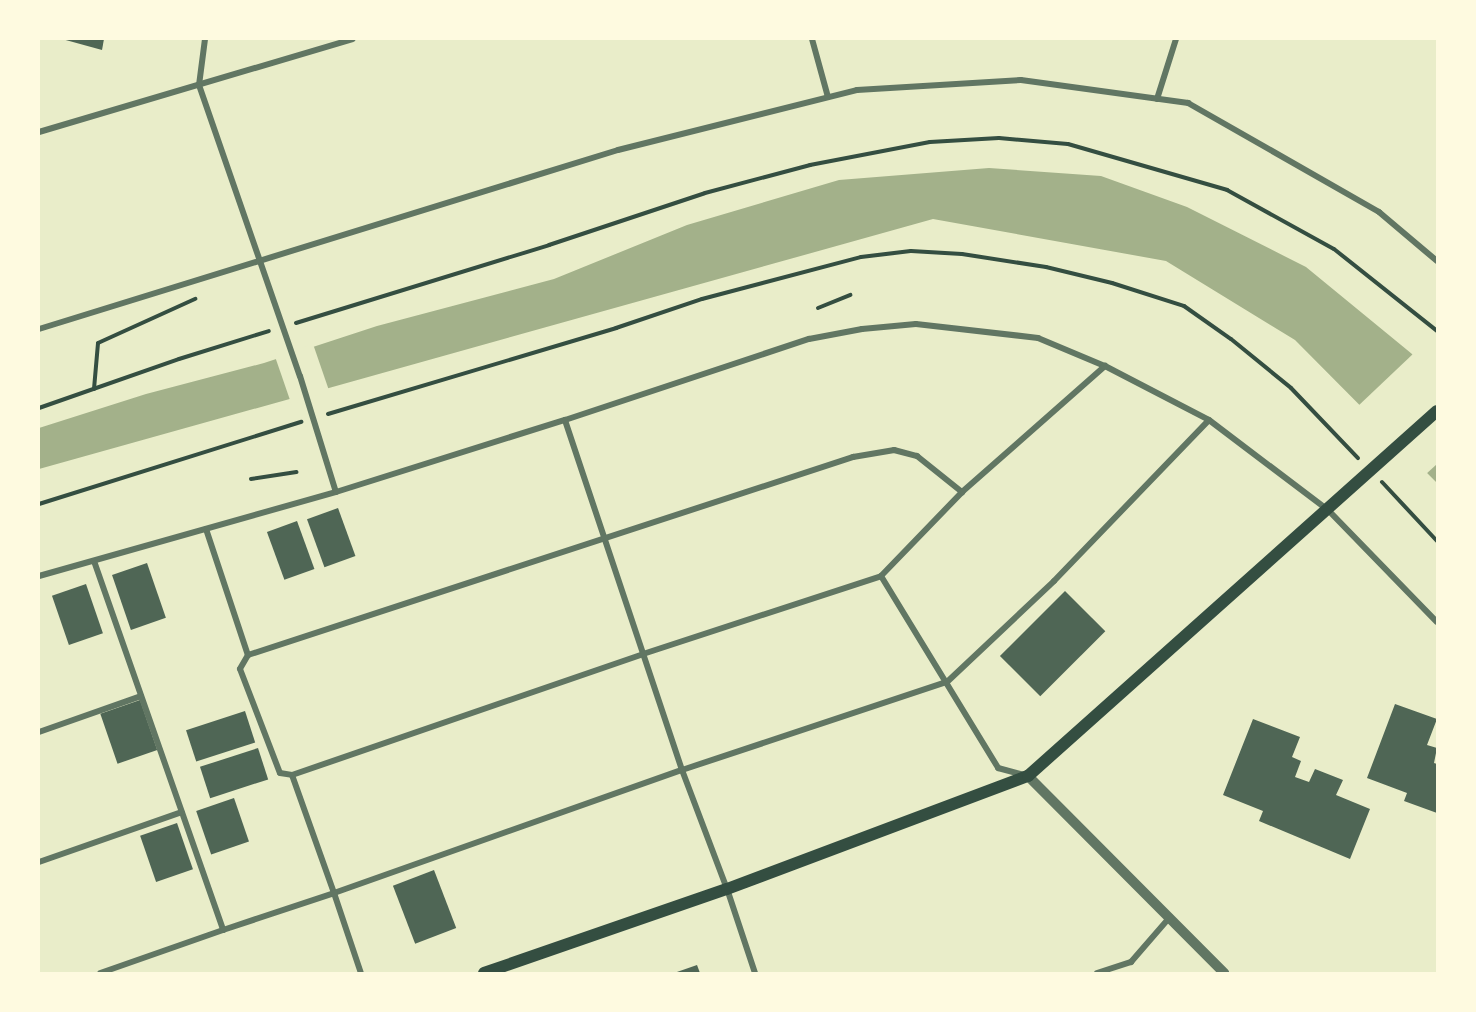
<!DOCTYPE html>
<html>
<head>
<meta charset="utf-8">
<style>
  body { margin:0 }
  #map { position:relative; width:1476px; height:1012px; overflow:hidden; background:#e9edc9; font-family:"Sofia Sans Condensed",sans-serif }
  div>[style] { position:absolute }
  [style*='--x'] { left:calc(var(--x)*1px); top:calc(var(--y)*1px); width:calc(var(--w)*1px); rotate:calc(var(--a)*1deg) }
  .water>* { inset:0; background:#a3b18a }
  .pier>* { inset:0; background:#e9edc9; transform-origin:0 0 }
  .building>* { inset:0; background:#4f6655; transform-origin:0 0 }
  .path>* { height:4px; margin:-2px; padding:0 2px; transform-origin:2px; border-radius:2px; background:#344e41 }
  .minor>* { height:6px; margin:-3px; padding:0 3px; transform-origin:3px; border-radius:3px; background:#617663 }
  .tertiary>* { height:10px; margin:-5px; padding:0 5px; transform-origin:5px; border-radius:5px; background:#617663 }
  .secondary>* { height:12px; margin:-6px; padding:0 6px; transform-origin:6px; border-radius:6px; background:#344e41 }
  span { translate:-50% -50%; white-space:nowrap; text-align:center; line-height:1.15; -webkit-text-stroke:5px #fefae0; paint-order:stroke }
  .frame { position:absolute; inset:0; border:40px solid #fefae0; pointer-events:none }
</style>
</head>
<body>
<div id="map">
  <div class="water">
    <i style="clip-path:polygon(989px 168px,1101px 176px,1187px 207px,1306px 267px,1412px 354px,1437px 386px,1437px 483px,1295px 340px,1166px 261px,933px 219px,39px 469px,39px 428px,146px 394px,264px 363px,377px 326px,554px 279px,687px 225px,839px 180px)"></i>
  </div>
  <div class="pier">
    <i style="left:313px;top:344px;width:50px;height:40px;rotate:71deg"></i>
    <i style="clip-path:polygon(1414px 353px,1437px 381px,1437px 464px,1425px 475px,1357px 407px)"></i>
  </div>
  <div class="building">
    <i style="clip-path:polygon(62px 39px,104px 39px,102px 50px)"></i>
    <i style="left:338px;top:508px;width:51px;height:33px;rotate:70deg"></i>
    <i style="left:297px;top:521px;width:51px;height:32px;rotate:70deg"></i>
    <i style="left:147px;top:563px;width:58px;height:37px;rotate:71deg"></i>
    <i style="left:86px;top:584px;width:52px;height:36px;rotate:71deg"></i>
    <i style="left:1065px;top:591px;width:57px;height:92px;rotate:45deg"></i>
    <i style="left:140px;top:700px;width:53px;height:42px;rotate:71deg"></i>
    <i style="clip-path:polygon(1395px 704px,1437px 719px,1427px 745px,1437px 748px,1434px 763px,1437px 764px,1437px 813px,1404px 801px,1407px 793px,1367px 778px)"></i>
    <i style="left:245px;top:711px;width:33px;height:62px;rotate:72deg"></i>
    <i style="clip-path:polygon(1253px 719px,1300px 737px,1292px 757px,1301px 761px,1295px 777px,1309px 782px,1315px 769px,1343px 780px,1336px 795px,1370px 809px,1350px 859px,1259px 821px,1263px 811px,1223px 795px)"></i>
    <i style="left:258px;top:748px;width:33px;height:61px;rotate:72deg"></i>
    <i style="left:234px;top:798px;width:46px;height:40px;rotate:71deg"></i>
    <i style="left:177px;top:823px;width:49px;height:39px;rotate:71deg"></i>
    <i style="left:434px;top:870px;width:62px;height:44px;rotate:69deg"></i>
    <i style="clip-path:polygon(697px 965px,700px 973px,674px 973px)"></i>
  </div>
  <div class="path">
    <i style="--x:818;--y:308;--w:35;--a:-22"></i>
    <i style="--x:296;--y:323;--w:265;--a:-17.1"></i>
    <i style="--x:549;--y:245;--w:164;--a:-18.4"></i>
    <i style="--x:705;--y:193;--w:109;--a:-14.9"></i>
    <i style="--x:810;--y:165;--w:122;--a:-10.9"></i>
    <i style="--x:930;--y:142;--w:69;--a:-3.3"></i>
    <i style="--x:999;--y:138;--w:69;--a:5"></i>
    <i style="--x:1068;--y:144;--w:166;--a:16.1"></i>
    <i style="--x:1227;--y:190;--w:122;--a:28.9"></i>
    <i style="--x:1334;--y:249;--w:132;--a:38.5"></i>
    <i style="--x:94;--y:389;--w:46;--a:-85"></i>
    <i style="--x:98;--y:343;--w:107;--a:-24.4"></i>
    <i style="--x:39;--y:408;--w:148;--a:-19.3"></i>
    <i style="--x:179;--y:359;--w:94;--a:-17.3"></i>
    <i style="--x:328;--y:414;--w:301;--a:-16.6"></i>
    <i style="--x:616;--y:328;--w:91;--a:-18.6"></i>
    <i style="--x:702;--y:299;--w:164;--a:-14.8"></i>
    <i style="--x:861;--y:257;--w:50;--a:-6.8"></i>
    <i style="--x:911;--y:251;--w:51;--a:3.4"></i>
    <i style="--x:962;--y:254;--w:85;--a:8.8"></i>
    <i style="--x:1046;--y:267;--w:68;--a:13.6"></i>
    <i style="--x:1112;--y:283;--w:76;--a:17.7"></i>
    <i style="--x:1184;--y:306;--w:57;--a:35.1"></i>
    <i style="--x:1231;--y:339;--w:77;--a:39.2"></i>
    <i style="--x:1291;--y:388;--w:97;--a:46.3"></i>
    <i style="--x:251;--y:479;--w:46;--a:-8.8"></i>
    <i style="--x:1382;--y:482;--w:81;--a:47"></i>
    <i style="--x:39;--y:504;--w:275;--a:-17.4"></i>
  </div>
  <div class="minor">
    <i style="--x:205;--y:39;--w:46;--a:97.4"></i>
    <i style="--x:199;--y:85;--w:308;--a:70.9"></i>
    <i style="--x:300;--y:376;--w:121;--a:72.8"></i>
    <i style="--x:812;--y:39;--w:60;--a:74.6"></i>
    <i style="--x:1157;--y:99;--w:63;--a:-72.4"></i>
    <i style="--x:39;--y:132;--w:327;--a:-16.5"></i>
    <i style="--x:39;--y:329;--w:606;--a:-17.18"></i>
    <i style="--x:618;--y:150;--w:246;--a:-14.1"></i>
    <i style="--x:857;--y:90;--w:164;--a:-3.5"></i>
    <i style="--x:1021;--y:80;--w:169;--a:7.8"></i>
    <i style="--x:1188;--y:103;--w:220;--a:29.7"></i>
    <i style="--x:1379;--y:212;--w:76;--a:40.2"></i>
    <i style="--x:206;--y:529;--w:133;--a:71.6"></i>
    <i style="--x:248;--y:655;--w:16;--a:120"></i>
    <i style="--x:240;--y:669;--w:111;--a:69"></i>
    <i style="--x:280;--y:773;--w:12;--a:9"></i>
    <i style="--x:292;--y:775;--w:125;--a:70.4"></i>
    <i style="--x:334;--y:893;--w:369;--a:-19.5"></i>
    <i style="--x:682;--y:770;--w:369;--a:-108.5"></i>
    <i style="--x:94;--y:561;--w:391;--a:70.7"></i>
    <i style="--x:223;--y:930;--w:130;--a:160.7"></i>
    <i style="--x:39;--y:576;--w:309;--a:-15.8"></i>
    <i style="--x:336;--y:492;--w:240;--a:-17.5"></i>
    <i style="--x:565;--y:420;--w:257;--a:-18.4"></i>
    <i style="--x:809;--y:339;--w:54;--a:-10.7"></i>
    <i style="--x:862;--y:329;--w:54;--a:-5.3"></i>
    <i style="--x:916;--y:324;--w:123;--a:6.5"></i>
    <i style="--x:1038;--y:338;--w:73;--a:22.7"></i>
    <i style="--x:1105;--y:366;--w:117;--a:27.4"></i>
    <i style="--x:1209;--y:420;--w:149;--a:37.1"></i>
    <i style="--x:1328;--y:510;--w:156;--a:45.8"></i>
    <i style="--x:881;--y:576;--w:225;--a:58.6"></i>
    <i style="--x:998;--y:768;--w:27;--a:15"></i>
    <i style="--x:248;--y:655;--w:637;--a:-18.12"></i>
    <i style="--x:853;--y:457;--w:42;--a:-9.7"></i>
    <i style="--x:894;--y:450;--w:24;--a:15"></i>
    <i style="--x:917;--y:456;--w:58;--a:38.7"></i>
    <i style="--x:39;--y:732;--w:108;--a:-19.4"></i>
    <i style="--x:292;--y:775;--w:371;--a:-19"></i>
    <i style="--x:643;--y:654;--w:250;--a:-18.1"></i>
    <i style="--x:881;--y:576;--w:117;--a:-46"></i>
    <i style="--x:962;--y:492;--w:191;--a:-41.4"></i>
    <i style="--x:39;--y:862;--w:151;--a:-19.3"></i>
    <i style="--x:223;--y:930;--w:117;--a:-18.4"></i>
    <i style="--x:334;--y:893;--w:84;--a:71.4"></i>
    <i style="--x:755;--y:973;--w:89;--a:-108.4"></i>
    <i style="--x:727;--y:889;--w:127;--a:-110.7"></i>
    <i style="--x:682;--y:770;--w:279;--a:-18.4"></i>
    <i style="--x:947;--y:682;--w:147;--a:-43.3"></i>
    <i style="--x:1054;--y:581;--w:223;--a:-46.1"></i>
    <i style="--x:1097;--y:973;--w:36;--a:-18"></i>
    <i style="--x:1131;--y:962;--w:60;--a:-49.1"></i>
  </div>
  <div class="tertiary">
    <i style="--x:1028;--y:776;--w:278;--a:45.1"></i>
  </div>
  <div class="secondary">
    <i style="--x:484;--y:973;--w:257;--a:-19.1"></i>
    <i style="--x:727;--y:889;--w:322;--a:-20.6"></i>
    <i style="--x:1028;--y:776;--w:548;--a:-41.75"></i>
  </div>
  <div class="frame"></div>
</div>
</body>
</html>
